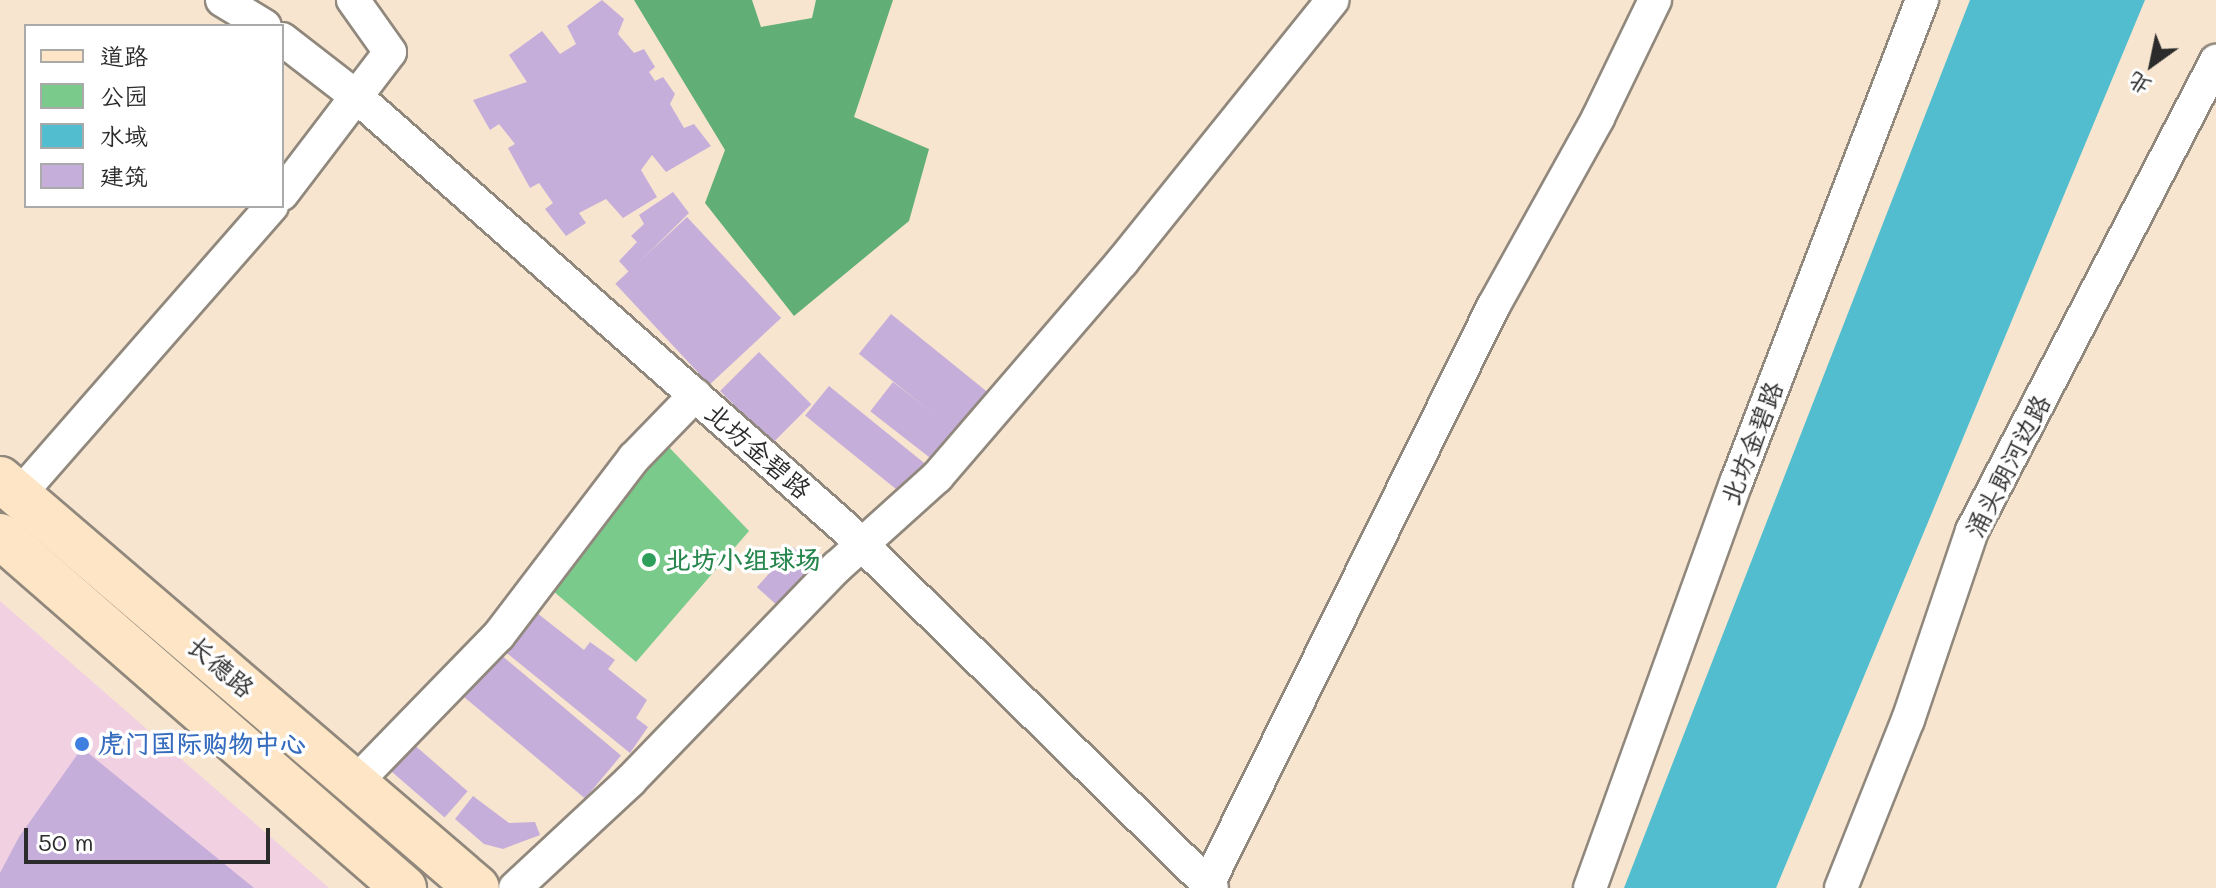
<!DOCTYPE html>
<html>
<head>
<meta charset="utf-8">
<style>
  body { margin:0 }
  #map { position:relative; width:2216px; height:888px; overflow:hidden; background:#f7e5cf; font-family:Mali,"LXGW WenKai TC",sans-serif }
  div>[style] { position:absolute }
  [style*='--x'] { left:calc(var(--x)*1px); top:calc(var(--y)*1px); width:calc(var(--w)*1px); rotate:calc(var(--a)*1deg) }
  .built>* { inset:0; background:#f1d0e2 }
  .green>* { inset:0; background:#79ca8b }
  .forest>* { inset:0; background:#62ae77 }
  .water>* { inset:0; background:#52bdce }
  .building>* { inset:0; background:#c6aedb; transform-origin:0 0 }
  .roads { filter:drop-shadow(2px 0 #91887d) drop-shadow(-2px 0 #91887d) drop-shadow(0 2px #91887d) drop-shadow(0 -2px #91887d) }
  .minor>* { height:32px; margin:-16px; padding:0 16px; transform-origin:16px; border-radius:16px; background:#fff }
  .secondary>* { height:44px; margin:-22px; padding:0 22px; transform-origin:22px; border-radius:22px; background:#fde5c5 }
  .dots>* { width:22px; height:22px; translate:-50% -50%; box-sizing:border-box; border:4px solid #fff; border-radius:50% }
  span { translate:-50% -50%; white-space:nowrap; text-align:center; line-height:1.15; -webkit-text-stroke:7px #fff; paint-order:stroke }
  .street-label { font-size:26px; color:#2b2b2b }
  .leisure-label { font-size:26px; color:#27864d; font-weight:700 }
  .left { translate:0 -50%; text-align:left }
  .shop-label { font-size:26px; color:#366cbe; font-weight:700 }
  .legend { position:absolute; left:24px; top:24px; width:260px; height:184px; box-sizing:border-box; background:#fff; border:2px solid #aaa; margin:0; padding:10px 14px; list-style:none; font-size:24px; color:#2b2b2b }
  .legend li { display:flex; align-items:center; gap:16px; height:40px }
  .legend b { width:40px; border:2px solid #aaa }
  .north { position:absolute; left:2112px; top:24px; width:80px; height:80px; -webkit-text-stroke:6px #fff; paint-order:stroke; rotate:213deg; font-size:22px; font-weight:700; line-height:32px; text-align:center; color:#2b2b2b }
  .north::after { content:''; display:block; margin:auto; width:28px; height:36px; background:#2b2b2b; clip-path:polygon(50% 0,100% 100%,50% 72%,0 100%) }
  .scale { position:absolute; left:24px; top:828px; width:246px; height:36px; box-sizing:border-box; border:4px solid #2b2b2b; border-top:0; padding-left:10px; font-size:24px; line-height:28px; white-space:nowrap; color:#2b2b2b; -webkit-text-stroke:6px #fff; paint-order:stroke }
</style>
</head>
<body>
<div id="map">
  <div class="built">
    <i style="clip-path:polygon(0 601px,329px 888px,0 888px)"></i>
  </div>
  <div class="green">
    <i style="clip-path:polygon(665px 443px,749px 531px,636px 662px,552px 590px)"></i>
  </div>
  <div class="forest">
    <i style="clip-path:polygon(634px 0,752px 0,761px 27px,812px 18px,816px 0,893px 0,854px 117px,929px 149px,909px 221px,794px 316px,705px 203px,725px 150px)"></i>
  </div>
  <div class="water">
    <i style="clip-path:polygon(1970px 0,2145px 0,1776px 888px,1624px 888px)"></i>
  </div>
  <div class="building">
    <i style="clip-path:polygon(602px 0,624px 19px,618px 34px,634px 53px,644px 49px,655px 67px,649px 72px,655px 81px,663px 77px,675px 94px,670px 104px,684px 128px,694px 124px,711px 146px,666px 172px,652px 155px,641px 170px,657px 197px,623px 218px,606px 199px,579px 213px,586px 223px,566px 236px,545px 209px,553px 203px,539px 183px,530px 188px,508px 148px,515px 144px,499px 124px,490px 130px,473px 100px,527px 82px,509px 55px,542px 31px,560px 54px,576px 44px,567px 26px)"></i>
    <i style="clip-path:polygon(673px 192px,689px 213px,629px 272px,619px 261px,637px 242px,631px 236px,644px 224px,639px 215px)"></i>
    <i style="left:687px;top:217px;width:138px;height:98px;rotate:47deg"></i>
    <i style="left:891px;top:314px;width:132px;height:51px;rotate:39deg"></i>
    <i style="left:759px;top:352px;width:74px;height:55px;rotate:45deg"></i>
    <i style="left:893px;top:382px;width:88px;height:37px;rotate:38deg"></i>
    <i style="left:829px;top:386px;width:132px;height:38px;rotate:39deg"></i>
    <i style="left:793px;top:547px;width:38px;height:54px;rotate:42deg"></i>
    <i style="clip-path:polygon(532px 609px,584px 650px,590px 642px,615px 660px,608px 669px,647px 700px,636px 718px,648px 727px,630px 753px,503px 650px)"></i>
    <i style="left:500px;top:654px;width:158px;height:56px;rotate:40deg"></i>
    <i style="left:411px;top:742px;width:75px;height:35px;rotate:41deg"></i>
    <i style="clip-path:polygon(82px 748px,254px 888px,0 888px,0 873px,19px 837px)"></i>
    <i style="clip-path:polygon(473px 796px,509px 823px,535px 822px,540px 835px,503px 849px,484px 844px,455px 819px)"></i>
  </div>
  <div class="roads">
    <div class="minor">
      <i style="--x:222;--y:0;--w:50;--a:31.2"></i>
      <i style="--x:282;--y:39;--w:95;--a:37.7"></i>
      <i style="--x:357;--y:97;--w:651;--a:41.45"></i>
      <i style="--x:845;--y:528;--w:514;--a:44.45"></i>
      <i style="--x:282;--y:194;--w:178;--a:-52.7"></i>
      <i style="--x:390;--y:52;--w:64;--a:-125.4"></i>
      <i style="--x:19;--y:495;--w:384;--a:-48.8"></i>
      <i style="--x:355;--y:783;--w:206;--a:-45.8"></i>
      <i style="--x:499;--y:635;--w:223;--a:-52.7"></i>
      <i style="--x:634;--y:458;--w:88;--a:-45.9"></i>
      <i style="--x:1208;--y:884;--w:644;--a:-63.71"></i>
      <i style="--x:1493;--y:307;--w:216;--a:-60.9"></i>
      <i style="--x:1598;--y:118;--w:131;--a:-64.2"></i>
      <i style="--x:515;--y:888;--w:157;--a:-42.9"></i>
      <i style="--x:630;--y:781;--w:298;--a:-46"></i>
      <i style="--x:837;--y:567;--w:135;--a:-42"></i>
      <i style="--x:937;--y:477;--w:284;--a:-49.3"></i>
      <i style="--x:1122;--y:262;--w:336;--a:-51.2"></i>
      <i style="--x:1590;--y:888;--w:431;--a:-70.2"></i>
      <i style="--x:1736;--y:483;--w:518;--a:-68.94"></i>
      <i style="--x:1841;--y:888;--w:181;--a:-68.3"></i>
      <i style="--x:1908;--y:720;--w:200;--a:-71.3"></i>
      <i style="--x:1972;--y:531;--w:530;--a:-62.56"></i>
    </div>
    <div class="secondary">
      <i style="--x:0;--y:479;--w:628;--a:40.61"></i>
      <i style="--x:0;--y:536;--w:536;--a:41.07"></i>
    </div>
  </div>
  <div class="dots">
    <i style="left:649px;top:560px;background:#2e9e5b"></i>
    <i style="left:82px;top:744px;background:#3f7fe0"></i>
  </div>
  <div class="street-label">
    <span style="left:1752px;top:443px;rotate:-69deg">北坊金碧路</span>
    <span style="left:758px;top:451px;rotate:41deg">北坊金碧路</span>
    <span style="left:2008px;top:466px;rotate:-63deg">涌头朗河边路</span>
    <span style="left:221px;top:667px;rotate:41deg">长德路</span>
  </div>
  <div class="leisure-label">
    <span class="left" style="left:665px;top:560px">北坊小组球场</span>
  </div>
  <div class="shop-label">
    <span class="left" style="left:98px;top:744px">虎门国际购物中心</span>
  </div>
  <ul class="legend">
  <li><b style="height:10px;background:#fde5c5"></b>道路</li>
  <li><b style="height:22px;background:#79ca8b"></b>公园</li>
  <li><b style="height:22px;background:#52bdce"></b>水域</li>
  <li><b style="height:22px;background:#c6aedb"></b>建筑</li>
  </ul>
  <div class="north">北</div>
  <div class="scale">50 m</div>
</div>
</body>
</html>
